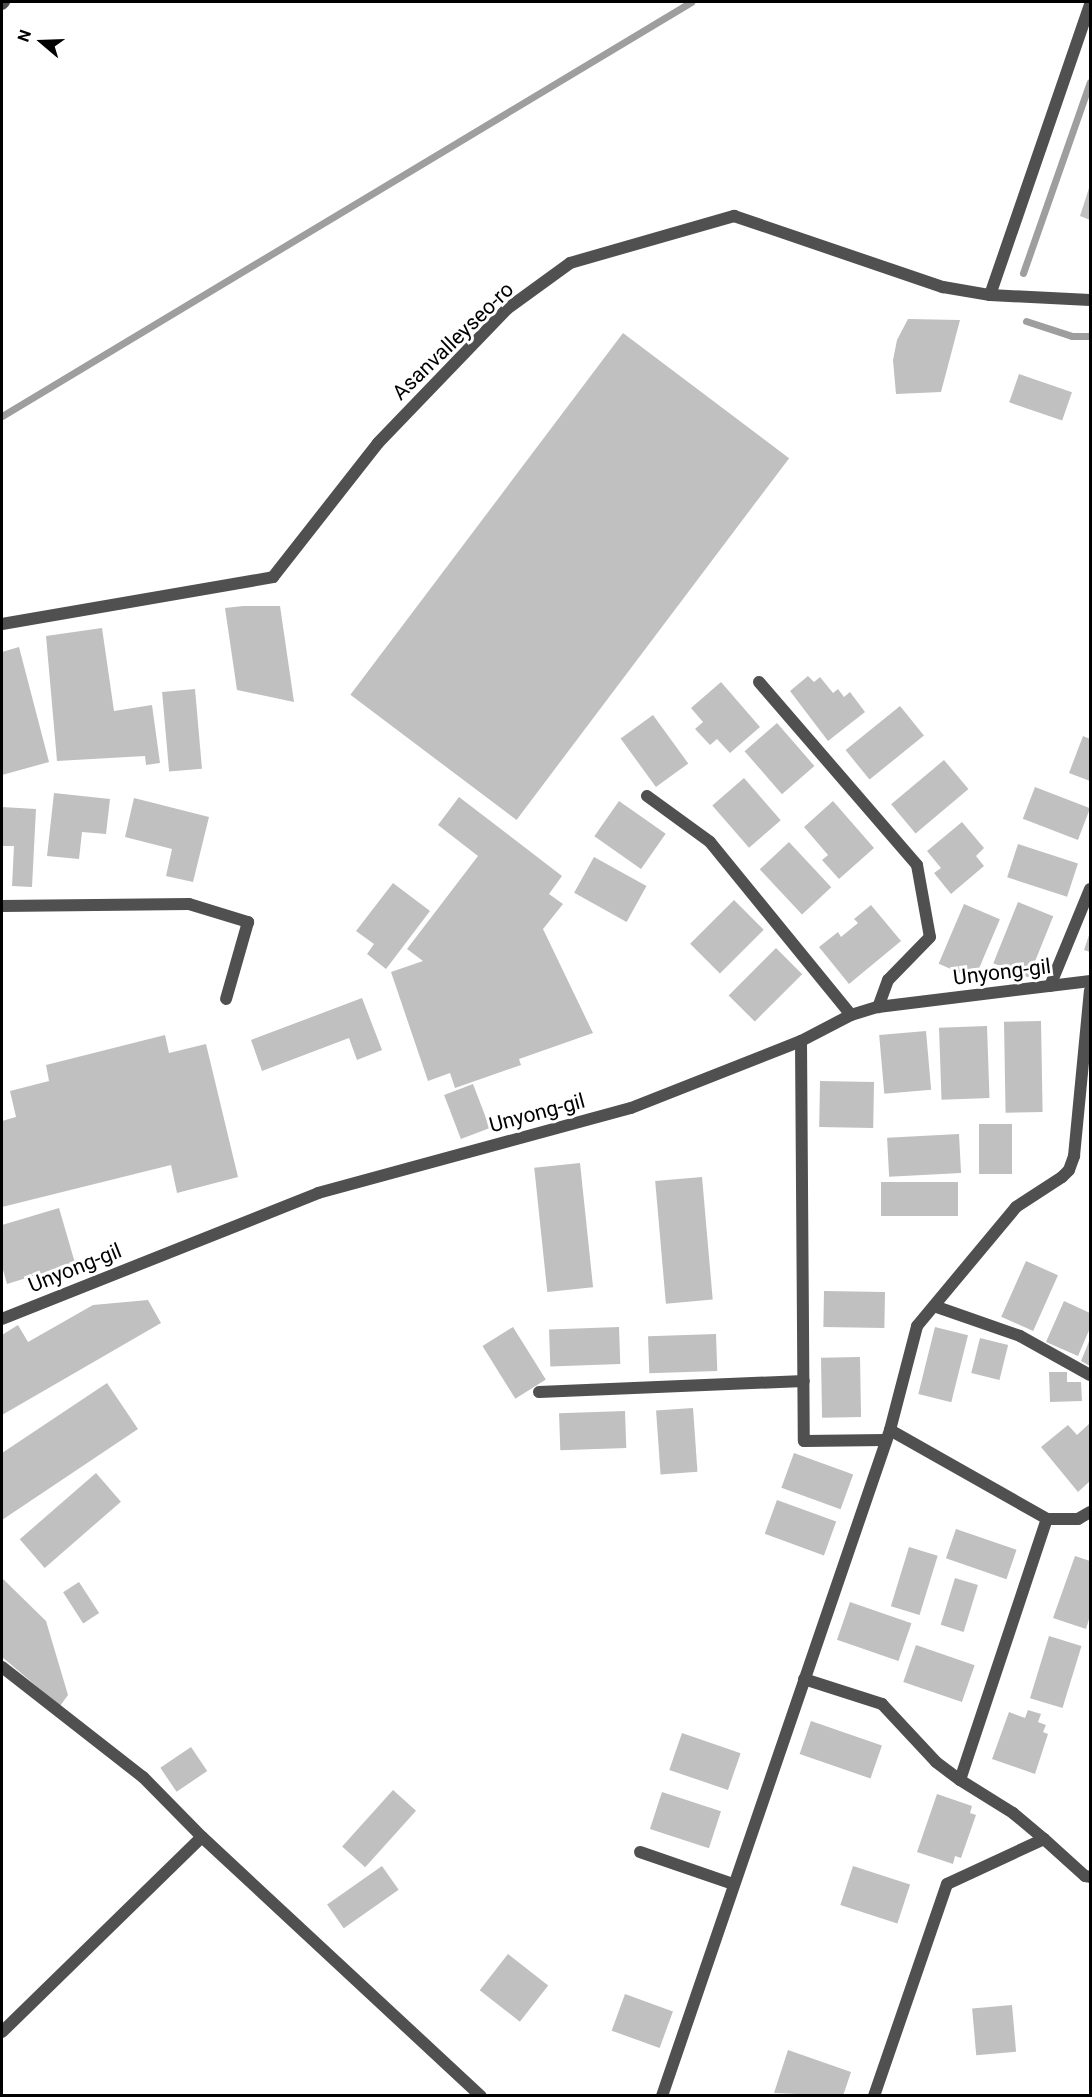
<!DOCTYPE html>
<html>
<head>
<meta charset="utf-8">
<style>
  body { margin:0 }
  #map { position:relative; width:1092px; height:2097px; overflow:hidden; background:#fff; font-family:Roboto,sans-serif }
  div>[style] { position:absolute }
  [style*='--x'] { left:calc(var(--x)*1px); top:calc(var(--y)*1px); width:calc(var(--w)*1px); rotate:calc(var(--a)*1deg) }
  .stream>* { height:7px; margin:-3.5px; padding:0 3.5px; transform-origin:3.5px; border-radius:3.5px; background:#9e9e9e }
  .building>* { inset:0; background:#c0c0c0; transform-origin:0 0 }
  .street>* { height:12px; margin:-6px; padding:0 6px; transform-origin:6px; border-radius:6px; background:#505050 }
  span { translate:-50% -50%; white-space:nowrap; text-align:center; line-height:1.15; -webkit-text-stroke:6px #fff; paint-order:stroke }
  .street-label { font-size:21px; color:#000 }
  .frame { position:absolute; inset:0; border:3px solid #000; pointer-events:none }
  .north { position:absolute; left:12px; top:12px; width:60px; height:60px; -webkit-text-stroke:4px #fff; paint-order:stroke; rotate:289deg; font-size:16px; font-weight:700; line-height:24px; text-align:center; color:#000 }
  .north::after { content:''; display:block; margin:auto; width:21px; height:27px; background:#000; clip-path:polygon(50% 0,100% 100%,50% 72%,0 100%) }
</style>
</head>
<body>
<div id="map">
  <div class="stream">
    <i style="--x:1023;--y:273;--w:202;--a:-70.7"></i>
    <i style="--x:1026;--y:321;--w:48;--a:18.1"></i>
    <i style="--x:1072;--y:336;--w:18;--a:0"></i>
    <i style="--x:2;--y:416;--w:804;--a:-31"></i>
  </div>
  <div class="building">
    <i style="clip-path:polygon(1090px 185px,1090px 220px,1080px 216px)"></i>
    <i style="clip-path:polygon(908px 319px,960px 320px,941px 392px,896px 394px,893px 360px,897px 340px)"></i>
    <i style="left:623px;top:333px;width:208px;height:453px;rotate:37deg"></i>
    <i style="left:1019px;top:374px;width:56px;height:30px;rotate:19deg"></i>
    <i style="clip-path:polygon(243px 606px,280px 606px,294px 702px,237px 690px,225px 608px)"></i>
    <i style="clip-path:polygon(102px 628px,114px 711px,152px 705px,160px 763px,146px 765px,145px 756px,57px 761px,46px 636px)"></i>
    <i style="clip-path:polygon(19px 647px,49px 762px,2px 775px,2px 652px)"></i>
    <i style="clip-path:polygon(808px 676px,814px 682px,820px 677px,833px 693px,838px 689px,844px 697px,850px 692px,865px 712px,828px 741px,790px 691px)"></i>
    <i style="clip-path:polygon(721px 682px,760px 727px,730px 753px,717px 739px,710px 745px,695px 729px,703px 722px,691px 708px)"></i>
    <i style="left:195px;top:689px;width:80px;height:33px;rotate:85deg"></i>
    <i style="left:900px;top:706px;width:38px;height:70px;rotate:51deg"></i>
    <i style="left:653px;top:715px;width:60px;height:40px;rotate:54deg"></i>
    <i style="left:777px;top:723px;width:57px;height:43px;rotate:49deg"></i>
    <i style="clip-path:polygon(1083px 736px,1090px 739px,1090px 781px,1069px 773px)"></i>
    <i style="left:944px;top:760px;width:38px;height:69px;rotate:50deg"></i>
    <i style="left:744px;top:778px;width:56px;height:42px;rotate:49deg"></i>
    <i style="left:1035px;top:787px;width:59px;height:34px;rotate:21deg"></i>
    <i style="clip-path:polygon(54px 793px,110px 799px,106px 834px,82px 832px,79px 859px,47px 856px)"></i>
    <i style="clip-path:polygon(459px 797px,562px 876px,549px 894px,563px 904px,543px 929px,593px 1033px,519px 1059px,521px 1065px,455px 1088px,450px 1073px,428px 1081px,391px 972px,423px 961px,407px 949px,478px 856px,438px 825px)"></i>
    <i style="clip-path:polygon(134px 798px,209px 817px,193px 882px,166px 876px,172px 849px,125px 837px)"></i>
    <i style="left:619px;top:801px;width:57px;height:43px;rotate:35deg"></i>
    <i style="clip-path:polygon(833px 801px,874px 848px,839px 879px,822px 860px,828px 855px,804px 827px)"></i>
    <i style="clip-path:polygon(2px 807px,36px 809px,32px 887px,12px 886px,14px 846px,2px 846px)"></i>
    <i style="clip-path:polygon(962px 822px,984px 848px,976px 856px,984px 866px,951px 894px,934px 873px,941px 868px,927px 851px)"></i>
    <i style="left:789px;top:842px;width:62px;height:40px;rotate:47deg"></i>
    <i style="left:1018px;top:844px;width:63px;height:35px;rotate:18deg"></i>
    <i style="left:594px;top:857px;width:60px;height:41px;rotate:29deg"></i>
    <i style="clip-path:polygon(393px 883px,430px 911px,386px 969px,367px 954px,374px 944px,356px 931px)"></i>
    <i style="left:734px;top:900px;width:42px;height:62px;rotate:45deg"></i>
    <i style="left:1018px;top:902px;width:38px;height:66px;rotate:22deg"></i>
    <i style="left:964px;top:904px;width:39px;height:65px;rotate:23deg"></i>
    <i style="clip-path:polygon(871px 905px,901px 941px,849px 984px,819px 947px,838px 932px,841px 937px,858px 923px,854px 919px)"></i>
    <i style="clip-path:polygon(1090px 932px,1090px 952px,1084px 950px)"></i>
    <i style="left:776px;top:948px;width:37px;height:67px;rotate:45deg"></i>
    <i style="clip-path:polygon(362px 998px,382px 1050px,357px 1060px,349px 1038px,262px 1071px,251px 1040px)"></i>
    <i style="left:1041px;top:1021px;width:91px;height:37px;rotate:89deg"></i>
    <i style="left:987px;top:1026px;width:72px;height:48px;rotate:88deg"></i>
    <i style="left:926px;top:1031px;width:59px;height:47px;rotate:85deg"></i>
    <i style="clip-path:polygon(165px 1035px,169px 1053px,206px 1044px,238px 1177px,177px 1193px,171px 1165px,2px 1207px,2px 1121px,16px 1117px,10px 1091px,49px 1081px,46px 1065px)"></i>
    <i style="left:820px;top:1081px;width:54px;height:46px;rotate:1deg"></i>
    <i style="left:473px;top:1084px;width:47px;height:31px;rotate:69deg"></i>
    <i style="left:979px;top:1124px;width:33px;height:50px"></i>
    <i style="left:959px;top:1134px;width:39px;height:72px;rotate:87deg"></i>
    <i style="left:580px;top:1163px;width:125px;height:46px;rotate:84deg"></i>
    <i style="left:702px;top:1177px;width:123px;height:47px;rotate:85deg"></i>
    <i style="left:958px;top:1182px;width:34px;height:77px;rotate:90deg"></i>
    <i style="clip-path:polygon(59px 1208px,75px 1263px,7px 1284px,2px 1266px,2px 1225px)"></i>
    <i style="left:1026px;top:1261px;width:35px;height:61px;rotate:24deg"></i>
    <i style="left:824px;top:1291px;width:61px;height:36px;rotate:1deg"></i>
    <i style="clip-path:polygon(148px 1300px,161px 1323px,2px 1415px,2px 1335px,18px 1325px,28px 1342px,93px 1305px)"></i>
    <i style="clip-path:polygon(1064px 1301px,1090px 1313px,1090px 1328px,1078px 1356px,1046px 1342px)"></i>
    <i style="left:513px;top:1327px;width:62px;height:36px;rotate:58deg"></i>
    <i style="left:619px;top:1327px;width:37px;height:70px;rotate:88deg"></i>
    <i style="left:935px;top:1327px;width:34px;height:69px;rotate:14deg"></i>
    <i style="left:716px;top:1334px;width:37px;height:68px;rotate:88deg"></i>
    <i style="left:980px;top:1338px;width:29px;height:36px;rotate:14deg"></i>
    <i style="clip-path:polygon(1090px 1339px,1090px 1366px,1081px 1361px)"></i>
    <i style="left:860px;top:1357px;width:60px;height:39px;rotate:89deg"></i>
    <i style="clip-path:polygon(1049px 1372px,1067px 1372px,1067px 1382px,1081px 1382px,1082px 1401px,1050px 1402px)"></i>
    <i style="clip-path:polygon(107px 1383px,138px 1429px,2px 1520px,2px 1453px)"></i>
    <i style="left:693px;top:1408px;width:64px;height:37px;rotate:86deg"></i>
    <i style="left:625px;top:1411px;width:37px;height:66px;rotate:88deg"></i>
    <i style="clip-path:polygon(1090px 1423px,1090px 1481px,1078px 1492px,1041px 1447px,1068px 1425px,1077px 1435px)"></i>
    <i style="left:794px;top:1453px;width:63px;height:37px;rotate:20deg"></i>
    <i style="left:96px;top:1473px;width:38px;height:101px;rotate:49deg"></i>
    <i style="left:777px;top:1500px;width:63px;height:36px;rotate:20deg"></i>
    <i style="left:956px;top:1529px;width:64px;height:31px;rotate:19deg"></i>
    <i style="left:909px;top:1547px;width:30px;height:62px;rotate:17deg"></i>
    <i style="clip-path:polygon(1075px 1556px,1090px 1561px,1090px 1616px,1086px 1629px,1053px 1618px)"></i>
    <i style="clip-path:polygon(2px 1578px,46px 1621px,68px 1695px,60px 1706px,2px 1657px)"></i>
    <i style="left:955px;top:1578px;width:24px;height:49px;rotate:17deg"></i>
    <i style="left:79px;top:1582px;width:37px;height:19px;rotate:57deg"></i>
    <i style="left:850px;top:1602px;width:65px;height:40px;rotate:19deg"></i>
    <i style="left:1049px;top:1636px;width:34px;height:65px;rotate:17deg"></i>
    <i style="left:916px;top:1645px;width:62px;height:39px;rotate:19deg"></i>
    <i style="clip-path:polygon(1028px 1710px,1041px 1714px,1038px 1722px,1046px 1725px,1043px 1732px,1048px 1734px,1035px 1774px,992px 1759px,1009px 1712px,1025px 1718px)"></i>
    <i style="left:811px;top:1721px;width:75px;height:35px;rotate:19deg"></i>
    <i style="left:682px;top:1733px;width:62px;height:39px;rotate:19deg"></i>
    <i style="left:191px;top:1747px;width:29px;height:37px;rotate:56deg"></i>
    <i style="left:393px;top:1790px;width:31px;height:76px;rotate:42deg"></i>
    <i style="left:662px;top:1792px;width:62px;height:39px;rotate:18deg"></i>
    <i style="clip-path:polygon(937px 1794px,972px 1806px,970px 1813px,976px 1815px,961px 1858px,955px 1856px,953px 1864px,917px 1852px)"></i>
    <i style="left:382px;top:1866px;width:29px;height:67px;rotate:55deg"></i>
    <i style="left:853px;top:1866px;width:60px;height:41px;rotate:18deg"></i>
    <i style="left:508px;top:1954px;width:51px;height:46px;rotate:38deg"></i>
    <i style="left:625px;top:1994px;width:51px;height:39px;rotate:20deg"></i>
    <i style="left:1012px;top:2005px;width:47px;height:40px;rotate:85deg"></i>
    <i style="clip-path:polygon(788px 2050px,851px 2072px,843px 2096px,774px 2093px)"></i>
  </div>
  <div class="street">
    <i style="--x:2;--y:4;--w:3;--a:-45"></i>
    <i style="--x:990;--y:295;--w:307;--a:-71"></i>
    <i style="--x:2;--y:624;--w:275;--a:-9.8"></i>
    <i style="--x:273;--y:577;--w:170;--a:-51.9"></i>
    <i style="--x:378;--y:443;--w:186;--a:-46.1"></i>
    <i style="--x:507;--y:309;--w:78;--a:-36.1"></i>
    <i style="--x:570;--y:263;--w:171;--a:-16"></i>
    <i style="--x:734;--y:216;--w:221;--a:18.8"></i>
    <i style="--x:943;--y:287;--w:48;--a:9.7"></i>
    <i style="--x:990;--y:295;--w:100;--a:2.9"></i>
    <i style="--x:759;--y:682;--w:242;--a:49.2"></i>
    <i style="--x:917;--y:865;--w:73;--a:79.8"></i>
    <i style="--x:930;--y:937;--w:60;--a:134.3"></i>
    <i style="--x:888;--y:980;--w:29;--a:110"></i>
    <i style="--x:647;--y:796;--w:78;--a:36.1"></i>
    <i style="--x:710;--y:842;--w:223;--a:50.8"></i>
    <i style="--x:2;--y:906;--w:187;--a:-0.6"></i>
    <i style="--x:189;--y:904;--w:62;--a:17"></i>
    <i style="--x:248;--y:922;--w:80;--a:105.9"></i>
    <i style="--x:1050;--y:986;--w:105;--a:-67.6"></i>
    <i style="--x:801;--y:1041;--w:400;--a:89.6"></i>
    <i style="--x:804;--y:1441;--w:81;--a:-0.7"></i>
    <i style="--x:934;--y:1306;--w:91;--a:19.2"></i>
    <i style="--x:1020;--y:1336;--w:80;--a:29.1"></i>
    <i style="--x:2;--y:1319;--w:340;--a:-21.7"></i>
    <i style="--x:318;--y:1193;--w:324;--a:-15.2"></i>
    <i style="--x:631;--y:1108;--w:183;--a:-21.5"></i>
    <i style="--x:801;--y:1041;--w:56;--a:-27.5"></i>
    <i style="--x:851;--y:1015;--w:28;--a:-17"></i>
    <i style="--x:878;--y:1007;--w:214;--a:-7"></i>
    <i style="--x:539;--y:1392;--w:265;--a:-2.4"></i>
    <i style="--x:890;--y:1430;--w:180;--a:29.5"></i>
    <i style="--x:1047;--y:1519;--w:31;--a:0"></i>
    <i style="--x:1078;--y:1519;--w:14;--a:-30"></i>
    <i style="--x:2;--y:1667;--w:179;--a:38"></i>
    <i style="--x:143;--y:1777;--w:84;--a:45.5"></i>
    <i style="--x:202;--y:1837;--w:381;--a:42.9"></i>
    <i style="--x:804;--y:1679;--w:82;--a:17.8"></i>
    <i style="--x:882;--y:1704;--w:79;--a:47"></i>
    <i style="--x:936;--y:1762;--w:30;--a:37"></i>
    <i style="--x:960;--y:1780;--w:275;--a:-71.6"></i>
    <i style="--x:1044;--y:1839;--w:55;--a:42.1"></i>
    <i style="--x:1085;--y:1876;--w:5;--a:11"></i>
    <i style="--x:640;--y:1852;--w:98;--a:19"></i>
    <i style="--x:2;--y:2032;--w:279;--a:-44.3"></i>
    <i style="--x:662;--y:2096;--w:704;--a:-71.1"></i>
    <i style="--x:890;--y:1430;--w:107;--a:-75.4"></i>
    <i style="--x:917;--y:1326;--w:155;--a:-50.2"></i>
    <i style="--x:1016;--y:1207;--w:55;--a:-33.1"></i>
    <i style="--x:1062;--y:1177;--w:10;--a:-45"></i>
    <i style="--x:1069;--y:1170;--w:15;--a:-70"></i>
    <i style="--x:1074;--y:1156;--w:166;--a:-84.5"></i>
    <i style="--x:874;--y:2096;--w:224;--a:-71"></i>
    <i style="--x:947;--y:1884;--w:107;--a:-24.9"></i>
    <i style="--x:1044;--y:1839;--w:40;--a:-140"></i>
    <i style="--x:1013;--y:1813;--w:62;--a:-148.1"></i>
  </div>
  <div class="street-label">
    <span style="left:453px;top:341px;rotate:-44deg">Asanvalleyseo-ro</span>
    <span style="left:1002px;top:972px;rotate:-7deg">Unyong-gil</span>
    <span style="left:537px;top:1113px;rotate:-15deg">Unyong-gil</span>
    <span style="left:75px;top:1268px;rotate:-22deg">Unyong-gil</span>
  </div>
  <div class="frame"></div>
  <div class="north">N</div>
</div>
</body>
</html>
